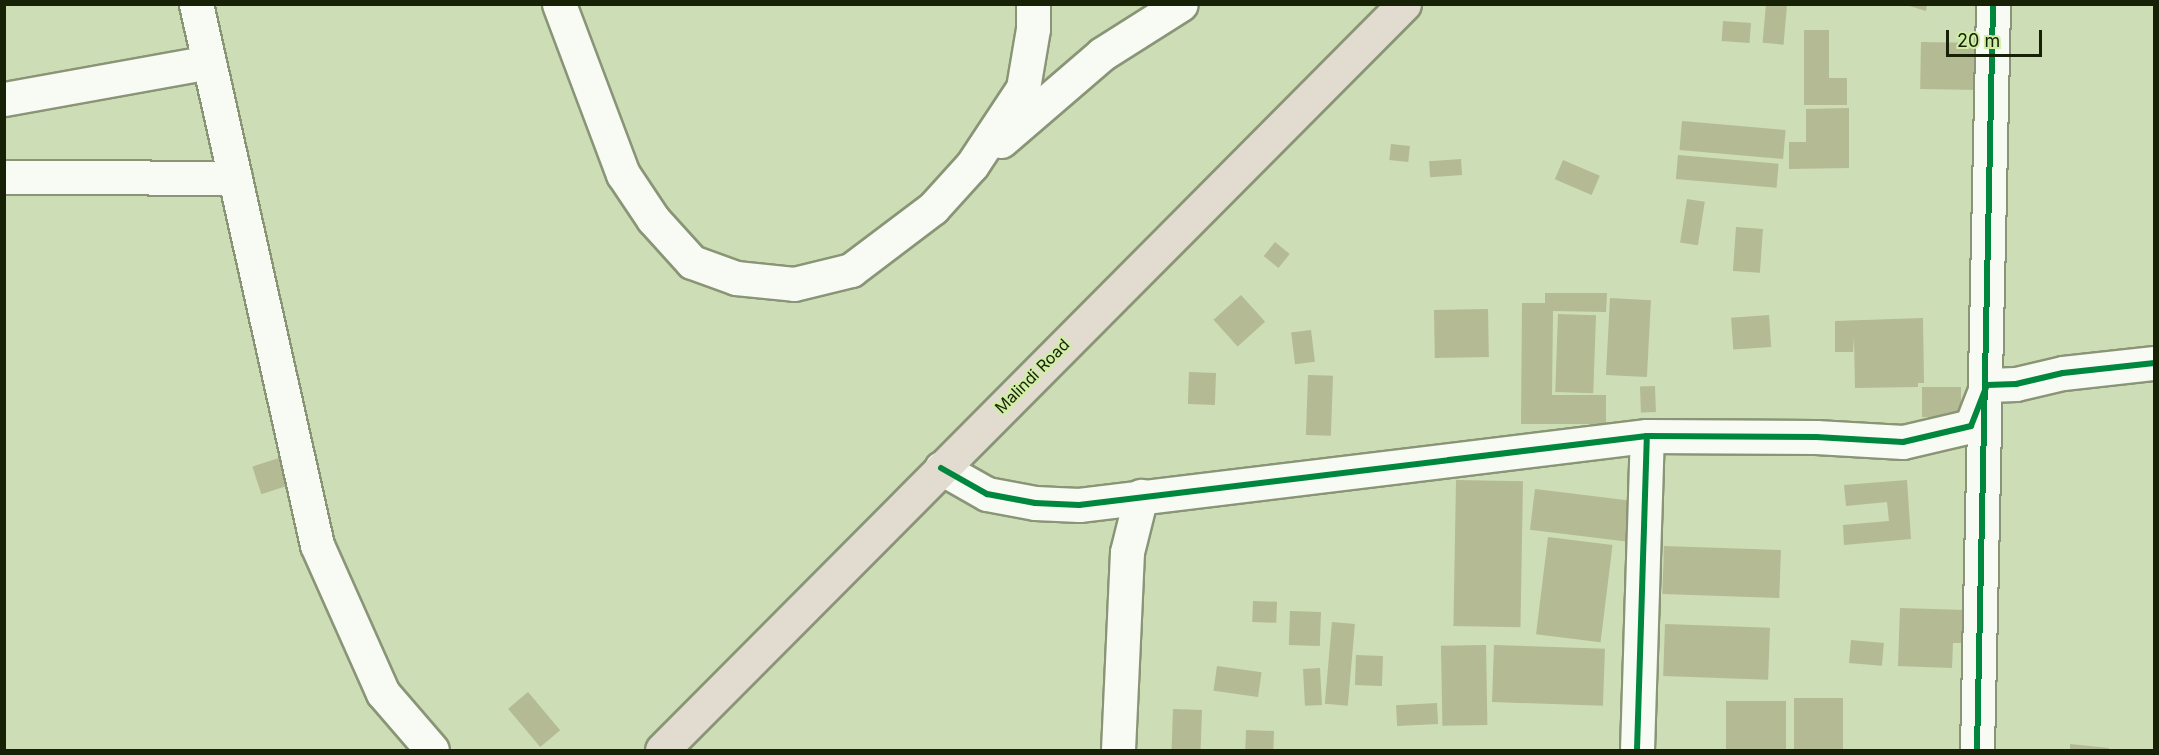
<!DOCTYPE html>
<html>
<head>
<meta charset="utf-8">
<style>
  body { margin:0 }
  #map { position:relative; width:2159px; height:755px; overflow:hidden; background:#cdddb6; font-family:Inter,sans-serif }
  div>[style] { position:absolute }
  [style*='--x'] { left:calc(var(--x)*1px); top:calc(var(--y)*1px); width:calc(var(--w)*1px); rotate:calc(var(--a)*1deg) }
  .building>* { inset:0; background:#b4ba93; transform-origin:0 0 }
  .roads { filter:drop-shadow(2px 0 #899576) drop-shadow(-2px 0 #899576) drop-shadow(0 2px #899576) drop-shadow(0 -2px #899576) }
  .minor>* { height:33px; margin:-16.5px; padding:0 16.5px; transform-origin:16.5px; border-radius:16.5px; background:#f8faf4 }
  .highway>* { height:33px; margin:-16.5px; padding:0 16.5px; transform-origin:16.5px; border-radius:16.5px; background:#e1dccf }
  .cycleway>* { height:6px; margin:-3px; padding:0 3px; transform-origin:3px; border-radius:3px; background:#00873e }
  span { translate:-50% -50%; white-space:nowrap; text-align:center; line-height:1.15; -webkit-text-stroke:4.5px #d0eea5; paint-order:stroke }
  .street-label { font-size:16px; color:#172105 }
  .frame { position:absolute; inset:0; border:6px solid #172105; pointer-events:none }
  .scale { position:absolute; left:1946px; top:30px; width:96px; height:27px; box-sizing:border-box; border:3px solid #172105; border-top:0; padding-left:8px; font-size:18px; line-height:21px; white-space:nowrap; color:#172105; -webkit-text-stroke:4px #d0eea5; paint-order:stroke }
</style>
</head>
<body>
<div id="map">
  <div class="building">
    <i style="left:1766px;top:4px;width:21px;height:39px;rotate:5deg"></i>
    <i style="clip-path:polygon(1903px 4px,1927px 4px,1926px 11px)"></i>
    <i style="left:1723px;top:21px;width:28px;height:20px;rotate:4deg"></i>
    <i style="clip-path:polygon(1804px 30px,1829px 30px,1829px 78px,1847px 78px,1847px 105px,1804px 105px)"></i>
    <i style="left:1921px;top:42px;width:61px;height:47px;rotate:1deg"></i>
    <i style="clip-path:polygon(1849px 108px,1849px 168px,1789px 169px,1789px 142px,1806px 142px,1806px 109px)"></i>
    <i style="left:1682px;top:121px;width:104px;height:29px;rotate:5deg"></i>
    <i style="left:1391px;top:144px;width:19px;height:16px;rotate:6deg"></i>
    <i style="left:1678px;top:155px;width:101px;height:24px;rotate:5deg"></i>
    <i style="left:1461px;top:159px;width:16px;height:32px;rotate:86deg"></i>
    <i style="left:1563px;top:160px;width:40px;height:21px;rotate:23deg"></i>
    <i style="left:1687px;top:199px;width:18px;height:44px;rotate:9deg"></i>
    <i style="left:1736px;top:227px;width:27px;height:44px;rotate:4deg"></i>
    <i style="left:1275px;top:242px;width:19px;height:18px;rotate:39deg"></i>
    <i style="clip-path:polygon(1545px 293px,1607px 293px,1606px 312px,1553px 311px,1552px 395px,1606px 395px,1606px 424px,1521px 424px,1522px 303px,1545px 303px)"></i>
    <i style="left:1241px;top:295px;width:36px;height:37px;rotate:48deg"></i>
    <i style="left:1610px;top:298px;width:41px;height:77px;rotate:3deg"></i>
    <i style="left:1488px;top:309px;width:48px;height:54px;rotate:89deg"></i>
    <i style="left:1558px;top:314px;width:38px;height:78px;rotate:2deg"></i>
    <i style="left:1769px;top:315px;width:32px;height:38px;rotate:86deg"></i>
    <i style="clip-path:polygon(1923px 318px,1924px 383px,1918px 383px,1918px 387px,1855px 388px,1854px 337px,1853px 352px,1835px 352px,1835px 321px)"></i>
    <i style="left:1311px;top:330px;width:32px;height:20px;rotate:83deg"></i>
    <i style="left:1189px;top:372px;width:27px;height:32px;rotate:2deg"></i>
    <i style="left:1308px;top:375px;width:25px;height:60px;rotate:2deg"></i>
    <i style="left:1655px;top:386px;width:26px;height:15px;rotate:88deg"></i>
    <i style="left:1922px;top:387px;width:39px;height:30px"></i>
    <i style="left:279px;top:458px;width:29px;height:28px;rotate:72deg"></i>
    <i style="left:1456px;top:480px;width:67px;height:146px;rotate:1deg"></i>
    <i style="clip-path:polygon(1907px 480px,1911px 539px,1844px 545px,1843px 525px,1889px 521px,1887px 502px,1846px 506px,1844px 485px)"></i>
    <i style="left:1535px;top:489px;width:99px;height:41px;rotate:7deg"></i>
    <i style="left:1548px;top:537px;width:65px;height:98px;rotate:7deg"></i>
    <i style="left:1664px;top:546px;width:117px;height:48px;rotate:2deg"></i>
    <i style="left:1253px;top:601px;width:24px;height:21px;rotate:2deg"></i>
    <i style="clip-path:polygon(1900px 608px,1965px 610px,1964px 643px,1953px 643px,1952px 668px,1898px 666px)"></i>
    <i style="left:1290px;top:611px;width:31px;height:34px;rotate:2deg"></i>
    <i style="left:1332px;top:622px;width:23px;height:82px;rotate:5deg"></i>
    <i style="left:1665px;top:624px;width:105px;height:52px;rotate:2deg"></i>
    <i style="left:1851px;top:640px;width:33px;height:23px;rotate:5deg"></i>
    <i style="left:1486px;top:645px;width:80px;height:45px;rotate:89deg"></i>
    <i style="left:1494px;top:645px;width:111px;height:57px;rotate:2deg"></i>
    <i style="left:1356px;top:655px;width:27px;height:30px;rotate:2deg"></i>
    <i style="left:1217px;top:666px;width:45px;height:25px;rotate:8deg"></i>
    <i style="left:1320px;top:668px;width:37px;height:17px;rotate:87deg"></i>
    <i style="left:528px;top:692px;width:50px;height:26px;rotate:50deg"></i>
    <i style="left:1794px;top:698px;width:49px;height:52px"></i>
    <i style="left:1726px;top:701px;width:60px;height:49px"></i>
    <i style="left:1437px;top:703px;width:21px;height:41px;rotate:87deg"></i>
    <i style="left:1173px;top:709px;width:29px;height:41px;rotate:2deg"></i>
    <i style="left:1246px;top:730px;width:28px;height:20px;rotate:2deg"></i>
    <i style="clip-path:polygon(2070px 744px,2109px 748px,2109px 750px,2070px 750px)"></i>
  </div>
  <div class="roads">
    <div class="minor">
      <i style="--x:196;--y:4;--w:554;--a:77.39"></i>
      <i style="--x:317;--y:545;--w:162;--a:66"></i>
      <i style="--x:383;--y:693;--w:75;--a:49.3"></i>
      <i style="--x:559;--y:4;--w:182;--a:69.4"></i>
      <i style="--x:623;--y:174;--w:54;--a:56.3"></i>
      <i style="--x:653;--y:219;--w:58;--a:47.8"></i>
      <i style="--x:692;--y:262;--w:47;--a:20"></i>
      <i style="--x:736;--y:278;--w:58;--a:5.9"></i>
      <i style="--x:794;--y:284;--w:59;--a:-13.8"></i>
      <i style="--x:851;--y:270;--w:103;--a:-37.1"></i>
      <i style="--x:933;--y:208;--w:58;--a:-47.8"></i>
      <i style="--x:972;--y:165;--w:92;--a:-56.5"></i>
      <i style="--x:1023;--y:88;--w:60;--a:-80.4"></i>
      <i style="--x:1033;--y:29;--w:25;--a:-90"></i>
      <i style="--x:4;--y:99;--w:208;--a:-10.2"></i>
      <i style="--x:1001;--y:141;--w:133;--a:-40.7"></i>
      <i style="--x:1102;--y:54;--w:93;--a:-32.3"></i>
      <i style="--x:4;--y:177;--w:231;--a:0.2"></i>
      <i style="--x:941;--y:468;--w:53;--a:29.5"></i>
      <i style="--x:987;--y:494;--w:49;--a:10.6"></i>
      <i style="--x:1035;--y:503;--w:44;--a:2.6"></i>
      <i style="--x:1079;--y:505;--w:572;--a:-6.93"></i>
      <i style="--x:1647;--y:436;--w:169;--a:0.3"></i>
      <i style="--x:1816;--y:437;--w:87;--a:3.3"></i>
      <i style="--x:1903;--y:442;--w:70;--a:-13.2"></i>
      <i style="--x:1971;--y:426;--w:44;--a:-68.7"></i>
      <i style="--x:1987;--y:385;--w:29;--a:-2"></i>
      <i style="--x:2016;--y:384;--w:48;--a:-13.2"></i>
      <i style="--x:2063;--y:373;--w:92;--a:-6.3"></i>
      <i style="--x:1118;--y:750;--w:198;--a:-87.4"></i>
      <i style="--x:1127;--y:552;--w:58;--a:-76"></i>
      <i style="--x:1637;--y:750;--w:314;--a:-88.2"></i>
      <i style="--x:1977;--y:750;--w:746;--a:-88.77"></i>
    </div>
    <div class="highway">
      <i style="--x:662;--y:750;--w:1052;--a:-45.15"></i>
    </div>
  </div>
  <div class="cycleway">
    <i style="--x:941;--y:468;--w:53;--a:29.5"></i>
    <i style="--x:987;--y:494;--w:49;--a:10.6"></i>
    <i style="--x:1035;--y:503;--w:44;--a:2.6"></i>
    <i style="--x:1079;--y:505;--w:572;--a:-6.93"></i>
    <i style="--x:1647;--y:436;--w:169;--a:0.3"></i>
    <i style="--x:1816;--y:437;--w:87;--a:3.3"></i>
    <i style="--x:1903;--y:442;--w:70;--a:-13.2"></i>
    <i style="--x:1971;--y:426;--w:44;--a:-68.7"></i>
    <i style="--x:1987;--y:385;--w:29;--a:-2"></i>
    <i style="--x:2016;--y:384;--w:48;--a:-13.2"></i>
    <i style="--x:2063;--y:373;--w:92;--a:-6.3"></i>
    <i style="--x:1637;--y:750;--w:314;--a:-88.2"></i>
    <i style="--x:1977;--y:750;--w:746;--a:-88.77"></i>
  </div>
  <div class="street-label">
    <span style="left:1032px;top:376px;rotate:-45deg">Malindi Road</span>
  </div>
  <div class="frame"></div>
  <div class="scale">20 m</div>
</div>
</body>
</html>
